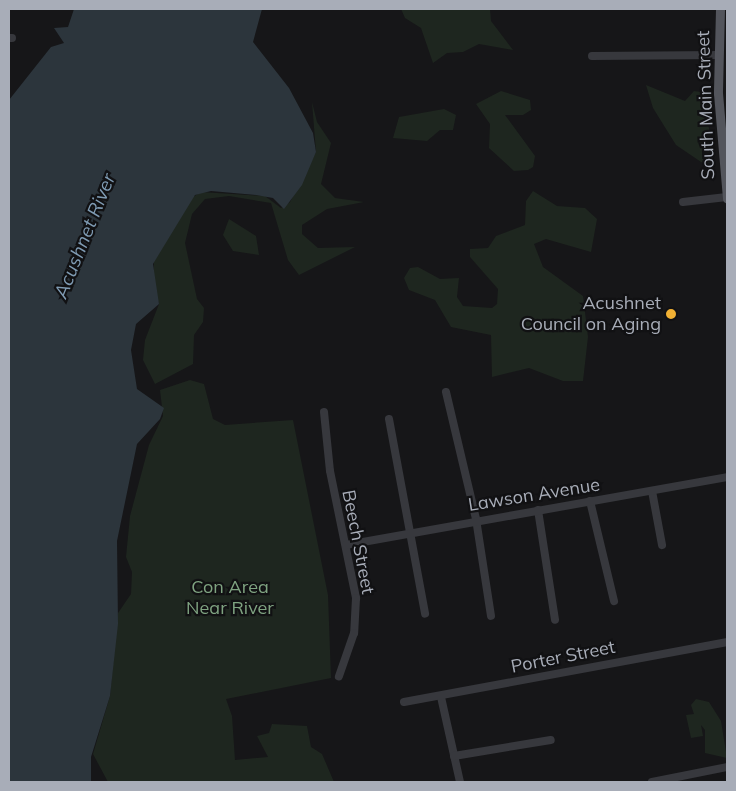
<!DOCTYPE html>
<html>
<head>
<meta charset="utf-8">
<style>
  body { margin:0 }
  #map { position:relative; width:736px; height:791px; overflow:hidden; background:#161618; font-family:Mulish,sans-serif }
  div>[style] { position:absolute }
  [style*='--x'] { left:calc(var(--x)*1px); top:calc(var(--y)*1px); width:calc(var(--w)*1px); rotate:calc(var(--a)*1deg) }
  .green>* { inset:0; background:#1e261f }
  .water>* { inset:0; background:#2c353c }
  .minor>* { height:8px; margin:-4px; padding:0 4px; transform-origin:4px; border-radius:4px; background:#37383d }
  .major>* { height:9px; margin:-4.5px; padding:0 4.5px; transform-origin:4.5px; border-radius:4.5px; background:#53555c }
  .dots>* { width:14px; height:14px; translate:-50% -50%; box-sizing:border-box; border:2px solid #111113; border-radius:50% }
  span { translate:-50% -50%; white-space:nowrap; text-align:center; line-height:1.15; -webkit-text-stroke:4.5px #111113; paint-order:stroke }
  .street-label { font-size:18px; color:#a8adb8 }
  .poi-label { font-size:18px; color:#a8adb8 }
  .right { translate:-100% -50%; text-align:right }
  .park-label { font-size:18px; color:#7fa381 }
  .water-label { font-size:19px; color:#7f9bb3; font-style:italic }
  .frame { position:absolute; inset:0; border:10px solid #a8adb8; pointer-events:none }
</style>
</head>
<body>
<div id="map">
  <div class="green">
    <i style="clip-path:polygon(401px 9px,490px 9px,491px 21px,513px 50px,479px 44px,463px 52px,447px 53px,433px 63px,421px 28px,405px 18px)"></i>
    <i style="clip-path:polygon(646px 85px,685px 101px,694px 91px,701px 92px,712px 142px,710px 163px,704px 164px,676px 145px,653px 108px)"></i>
    <i style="clip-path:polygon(501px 91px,530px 100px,531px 110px,523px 115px,505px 115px,535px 156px,533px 167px,528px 170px,514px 171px,489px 148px,490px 124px,476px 104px)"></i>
    <i style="clip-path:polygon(312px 102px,317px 122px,331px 143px,321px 184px,335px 198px,364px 202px,327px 209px,302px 225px,302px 234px,318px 248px,355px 247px,299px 275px,288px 260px,271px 203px,229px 196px,205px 199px,192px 214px,185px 243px,197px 299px,204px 308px,203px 322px,194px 335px,193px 364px,155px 384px,143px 360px,145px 340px,159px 304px,153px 283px,154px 261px,193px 197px,201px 192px,265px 196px,281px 208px,290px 202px,316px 152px)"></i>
    <i style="clip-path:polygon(444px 109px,456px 115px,453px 130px,440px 130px,427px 141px,393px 138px,399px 117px)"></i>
    <i style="clip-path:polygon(533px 191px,557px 206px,585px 208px,597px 219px,591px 252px,546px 239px,534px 244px,543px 267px,583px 296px,588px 337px,583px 381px,563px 381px,529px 368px,492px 377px,491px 335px,451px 327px,435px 300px,409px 290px,404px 278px,410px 268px,418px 267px,440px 279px,459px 278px,457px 297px,463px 306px,492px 308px,497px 304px,498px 289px,470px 257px,470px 249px,488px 248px,496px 236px,525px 225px,526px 201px)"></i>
    <i style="clip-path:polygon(229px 219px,256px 236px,259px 255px,233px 251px,223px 235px)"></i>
    <i style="clip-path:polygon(190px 380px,204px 384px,213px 419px,225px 425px,293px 420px,328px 595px,331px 678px,226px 699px,232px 716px,235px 760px,268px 757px,257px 736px,269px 733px,272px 724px,307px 726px,311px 747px,322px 754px,334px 782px,108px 782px,93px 754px,110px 696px,118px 613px,131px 594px,132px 572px,126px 557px,130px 516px,149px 445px,163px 416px,160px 390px)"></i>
    <i style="clip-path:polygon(696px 699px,709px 702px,721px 721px,727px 758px,705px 753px,705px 730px,701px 725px,703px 736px,691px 738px,686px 715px,694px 714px,691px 705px)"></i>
  </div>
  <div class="water">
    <i style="clip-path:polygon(74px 9px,262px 9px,253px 42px,289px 88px,313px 133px,316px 152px,302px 185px,284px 209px,273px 198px,256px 195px,211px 191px,195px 195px,153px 264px,159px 304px,136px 324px,131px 350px,137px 389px,164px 408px,160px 419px,137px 444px,117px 541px,118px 624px,110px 696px,91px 757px,91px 782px,9px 782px,9px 100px,51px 47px,64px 43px,54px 28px,68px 27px)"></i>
  </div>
  <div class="minor">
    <i style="--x:9;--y:38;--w:3;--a:0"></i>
    <i style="--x:592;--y:56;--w:126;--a:-0.5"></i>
    <i style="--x:683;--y:202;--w:44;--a:-6.5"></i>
    <i style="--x:446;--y:392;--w:130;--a:76.7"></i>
    <i style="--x:476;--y:519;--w:98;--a:81.2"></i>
    <i style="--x:324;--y:412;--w:59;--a:84.2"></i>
    <i style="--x:330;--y:471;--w:130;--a:78.4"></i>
    <i style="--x:356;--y:598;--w:35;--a:93"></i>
    <i style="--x:354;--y:633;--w:46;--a:109.2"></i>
    <i style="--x:389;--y:419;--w:198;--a:79.5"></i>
    <i style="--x:652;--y:491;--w:55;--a:79.5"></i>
    <i style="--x:590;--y:501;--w:103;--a:76.5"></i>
    <i style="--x:538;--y:510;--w:111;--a:81.2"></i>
    <i style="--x:346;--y:545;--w:387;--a:-10.1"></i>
    <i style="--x:441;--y:697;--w:87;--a:77.4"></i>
    <i style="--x:404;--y:702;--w:329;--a:-10.5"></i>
    <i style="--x:454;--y:756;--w:98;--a:-9.4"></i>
    <i style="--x:652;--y:782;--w:76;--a:-11.3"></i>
  </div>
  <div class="major">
    <i style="--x:720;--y:9;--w:84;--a:91.4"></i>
    <i style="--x:718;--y:93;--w:106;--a:85.1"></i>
  </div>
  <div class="dots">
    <i style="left:671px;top:314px;background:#f2b134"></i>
  </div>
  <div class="street-label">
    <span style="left:706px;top:105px;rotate:-92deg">South Main Street</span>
    <span style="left:534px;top:495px;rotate:-9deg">Lawson Avenue</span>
    <span style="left:358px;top:542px;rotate:79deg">Beech Street</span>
    <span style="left:563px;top:657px;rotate:-11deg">Porter Street</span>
  </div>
  <div class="poi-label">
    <span class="right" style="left:661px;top:314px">Acushnet<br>Council on Aging</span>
  </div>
  <div class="park-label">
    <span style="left:230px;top:598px">Con Area<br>Near River</span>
  </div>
  <div class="water-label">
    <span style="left:85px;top:236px;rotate:-68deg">Acushnet River</span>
  </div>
  <div class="frame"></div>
</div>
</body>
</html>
